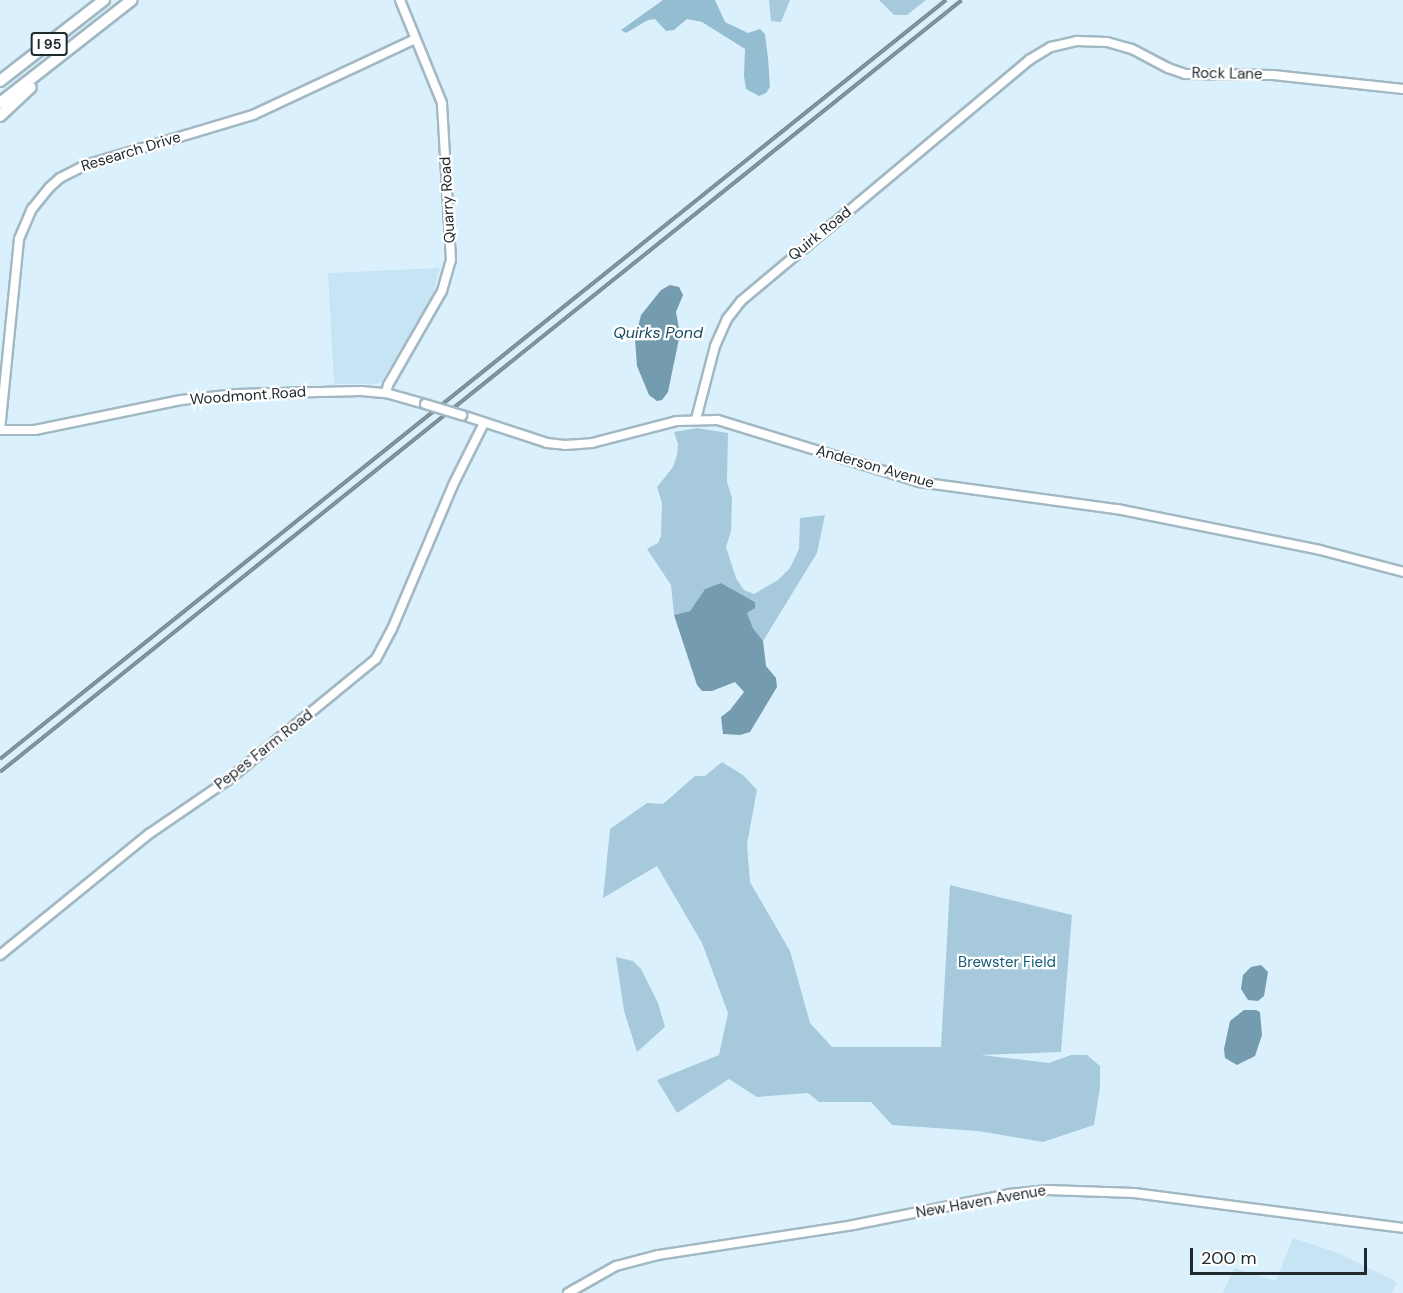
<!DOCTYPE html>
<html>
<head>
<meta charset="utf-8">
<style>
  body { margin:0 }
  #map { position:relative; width:1403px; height:1293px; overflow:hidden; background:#daf1fd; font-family:"DM Sans",sans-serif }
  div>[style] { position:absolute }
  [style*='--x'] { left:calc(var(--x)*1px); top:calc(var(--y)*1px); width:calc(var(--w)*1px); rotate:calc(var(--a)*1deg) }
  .built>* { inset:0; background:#c6e4f4 }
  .green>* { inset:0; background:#a6cadc }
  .forest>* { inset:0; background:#95bdd1 }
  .water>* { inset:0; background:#749bae }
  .roads { filter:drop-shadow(2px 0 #a2b8c3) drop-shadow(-2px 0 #a2b8c3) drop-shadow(0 2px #a2b8c3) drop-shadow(0 -2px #a2b8c3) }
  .secondary>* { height:8px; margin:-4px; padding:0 4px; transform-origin:4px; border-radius:4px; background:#fff }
  .highway>* { height:10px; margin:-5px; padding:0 5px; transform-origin:5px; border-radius:5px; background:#fff }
  .rail>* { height:4px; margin-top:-2px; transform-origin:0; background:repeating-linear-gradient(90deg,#fff 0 4.5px,#7a8991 0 9px); box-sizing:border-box; border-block:2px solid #7a8991 }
  .bridges { filter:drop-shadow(2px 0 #a2b8c3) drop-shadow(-2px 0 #a2b8c3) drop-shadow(0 2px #a2b8c3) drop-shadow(0 -2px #a2b8c3) }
  .secondary-bridge>* { height:8px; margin:-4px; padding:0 4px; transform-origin:4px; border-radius:4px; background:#fff }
  span { translate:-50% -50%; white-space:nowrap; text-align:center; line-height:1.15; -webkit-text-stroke:4.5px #fff; paint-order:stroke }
  .shield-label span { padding:2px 4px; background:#fff; border:2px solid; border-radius:4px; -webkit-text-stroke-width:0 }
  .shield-label { font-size:14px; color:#20292d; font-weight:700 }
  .street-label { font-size:15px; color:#20292d }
  .park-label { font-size:15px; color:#125a76 }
  .water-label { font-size:16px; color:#174a60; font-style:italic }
  .scale { position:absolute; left:1190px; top:1248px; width:177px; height:27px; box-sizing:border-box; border:3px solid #20292d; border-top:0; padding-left:8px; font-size:18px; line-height:21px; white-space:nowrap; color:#20292d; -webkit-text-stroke:4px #fff; paint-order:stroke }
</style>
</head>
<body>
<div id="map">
  <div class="built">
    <i style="clip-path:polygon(440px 268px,432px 296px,381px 382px,376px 384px,334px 384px,328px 273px)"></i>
    <i style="clip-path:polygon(1293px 1238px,1338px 1253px,1397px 1282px,1392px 1293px,1223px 1293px,1234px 1268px,1276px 1281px)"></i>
  </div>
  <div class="green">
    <i style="clip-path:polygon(769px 0,790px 0,781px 22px,771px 21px)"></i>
    <i style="clip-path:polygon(879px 0,926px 0,907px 15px,894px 15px)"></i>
    <i style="clip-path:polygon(697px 428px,728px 433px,727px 482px,732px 498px,731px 531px,726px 547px,736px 578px,744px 590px,754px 594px,778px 580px,790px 568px,799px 549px,800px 518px,825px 515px,817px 553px,763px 641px,753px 628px,747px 613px,755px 602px,721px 583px,705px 589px,690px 611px,674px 615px,671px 585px,647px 549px,658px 543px,661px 536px,662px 503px,657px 487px,673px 467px,677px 455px,678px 444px,674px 432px)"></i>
    <i style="clip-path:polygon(722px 762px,743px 775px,757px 790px,747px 844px,750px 882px,790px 951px,810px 1023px,832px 1047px,941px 1047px,950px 885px,1072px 915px,1061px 1052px,981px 1055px,1049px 1063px,1071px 1055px,1087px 1055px,1100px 1066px,1100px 1087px,1094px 1125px,1043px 1142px,978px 1131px,892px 1125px,871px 1102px,819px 1102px,808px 1093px,757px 1097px,729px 1079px,677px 1113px,657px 1080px,719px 1055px,728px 1013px,702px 943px,657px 866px,603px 898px,610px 829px,647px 803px,663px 804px,695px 776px,705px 776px)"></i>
    <i style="clip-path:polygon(616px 957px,633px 961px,641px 969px,658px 1003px,665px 1027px,637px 1052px,624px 1011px)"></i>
  </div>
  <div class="forest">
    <i style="clip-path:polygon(663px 0,715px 0,725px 22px,748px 33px,760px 29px,765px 34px,768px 58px,770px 87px,766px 93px,759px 96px,746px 89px,744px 76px,745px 49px,702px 22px,687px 19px,674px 30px,666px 31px,655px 19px,648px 20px,626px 33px,621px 30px)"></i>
  </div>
  <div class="water">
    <i style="clip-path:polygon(670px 285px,679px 287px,683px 295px,676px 312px,680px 334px,668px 392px,662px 400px,657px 401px,649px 395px,637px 366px,635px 339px,641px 315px,661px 290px)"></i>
    <i style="clip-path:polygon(721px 583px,755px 602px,755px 608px,747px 613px,753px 628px,763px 641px,766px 666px,776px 678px,777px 687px,750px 732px,740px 735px,723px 734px,721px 717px,730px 710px,744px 692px,735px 682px,712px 691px,702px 691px,697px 685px,674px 615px,690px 611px,705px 589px)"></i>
    <i style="clip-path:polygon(1261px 965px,1268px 972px,1264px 996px,1258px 1001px,1248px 1000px,1241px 989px,1243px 975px,1251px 967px)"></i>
    <i style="clip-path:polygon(1244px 1010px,1256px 1010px,1260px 1012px,1262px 1035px,1255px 1056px,1237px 1065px,1225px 1058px,1224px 1049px,1230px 1021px)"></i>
  </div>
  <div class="roads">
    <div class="secondary">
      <i style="--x:386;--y:393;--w:8;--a:-76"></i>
      <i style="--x:388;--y:385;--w:108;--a:-60.1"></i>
      <i style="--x:442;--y:291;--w:32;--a:-74"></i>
      <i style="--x:451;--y:260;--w:157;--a:-93.3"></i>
      <i style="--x:442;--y:103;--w:111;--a:-112.2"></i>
      <i style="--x:462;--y:415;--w:89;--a:18.2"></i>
      <i style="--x:547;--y:443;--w:18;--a:6"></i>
      <i style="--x:565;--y:445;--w:27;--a:-4"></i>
      <i style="--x:592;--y:443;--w:88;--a:-14.5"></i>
      <i style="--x:677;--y:421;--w:41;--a:-1.4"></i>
      <i style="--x:718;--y:420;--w:210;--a:17.1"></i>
      <i style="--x:919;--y:482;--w:200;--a:7.8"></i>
      <i style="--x:1117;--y:509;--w:207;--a:11.4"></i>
      <i style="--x:1320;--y:550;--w:86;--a:14.8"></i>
      <i style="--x:696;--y:419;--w:75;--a:-75.4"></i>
      <i style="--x:715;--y:346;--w:30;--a:-66"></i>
      <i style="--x:727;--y:319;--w:23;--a:-52"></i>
      <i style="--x:741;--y:301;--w:376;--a:-39.9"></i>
      <i style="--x:1029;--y:60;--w:26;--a:-31"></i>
      <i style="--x:1051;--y:47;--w:27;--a:-13"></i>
      <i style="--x:1077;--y:41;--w:30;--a:2"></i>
      <i style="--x:1107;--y:42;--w:26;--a:16"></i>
      <i style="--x:1132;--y:49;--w:41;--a:27.8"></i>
      <i style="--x:1168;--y:68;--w:18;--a:19"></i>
      <i style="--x:1185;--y:74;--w:88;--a:0.7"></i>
      <i style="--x:1273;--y:75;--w:131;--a:6.1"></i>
      <i style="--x:0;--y:430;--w:192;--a:-84.3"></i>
      <i style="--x:19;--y:239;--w:33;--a:-67"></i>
      <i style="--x:32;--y:209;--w:28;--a:-51"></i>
      <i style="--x:50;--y:187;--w:13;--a:-42"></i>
      <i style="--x:60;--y:178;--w:29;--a:-27"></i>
      <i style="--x:86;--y:165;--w:174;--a:-16.7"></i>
      <i style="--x:253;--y:115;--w:179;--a:-25.1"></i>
      <i style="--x:0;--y:430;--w:35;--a:0"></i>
      <i style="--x:35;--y:430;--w:149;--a:-11.6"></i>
      <i style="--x:181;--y:400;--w:56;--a:-6.1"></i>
      <i style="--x:237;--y:394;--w:124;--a:-1.4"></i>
      <i style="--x:361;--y:391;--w:25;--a:5"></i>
      <i style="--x:386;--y:393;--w:41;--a:15.8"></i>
      <i style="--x:0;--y:955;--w:192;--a:-39.1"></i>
      <i style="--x:149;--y:834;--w:96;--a:-34.4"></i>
      <i style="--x:228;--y:780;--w:191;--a:-39.3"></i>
      <i style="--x:376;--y:659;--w:34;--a:-62"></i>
      <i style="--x:392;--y:629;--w:156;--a:-67"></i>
      <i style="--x:453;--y:485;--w:69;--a:-63.4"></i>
      <i style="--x:568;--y:1293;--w:55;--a:-29.4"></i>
      <i style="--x:616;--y:1266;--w:43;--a:-14.7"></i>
      <i style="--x:658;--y:1255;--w:197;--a:-8.7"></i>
      <i style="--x:853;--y:1225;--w:159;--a:-11.2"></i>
      <i style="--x:1009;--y:1194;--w:39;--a:-6"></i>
      <i style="--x:1048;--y:1190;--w:86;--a:2"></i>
      <i style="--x:1134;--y:1193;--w:271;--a:7.4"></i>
    </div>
    <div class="highway">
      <i style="--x:0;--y:81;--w:132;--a:-37.9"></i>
      <i style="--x:0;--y:103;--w:167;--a:-38"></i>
      <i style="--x:0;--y:116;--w:42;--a:-43.1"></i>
    </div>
  </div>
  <div class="rail">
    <i style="--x:0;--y:759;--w:1213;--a:-38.74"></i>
    <i style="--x:0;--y:772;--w:1233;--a:-38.75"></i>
  </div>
  <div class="bridges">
    <div class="secondary-bridge">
      <i style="--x:425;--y:404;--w:39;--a:17"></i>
    </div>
  </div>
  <div class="shield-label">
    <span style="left:49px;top:44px">I 95</span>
  </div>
  <div class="street-label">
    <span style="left:1227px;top:74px;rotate:1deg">Rock Lane</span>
    <span style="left:131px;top:152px;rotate:-17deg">Research Drive</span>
    <span style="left:448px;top:200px;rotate:-93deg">Quarry Road</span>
    <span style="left:820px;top:234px;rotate:-39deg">Quirk Road</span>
    <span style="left:248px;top:396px;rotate:-4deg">Woodmont Road</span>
    <span style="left:875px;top:467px;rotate:16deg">Anderson Avenue</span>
    <span style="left:264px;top:750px;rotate:-38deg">Pepes Farm Road</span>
    <span style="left:981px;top:1202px;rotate:-10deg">New Haven Avenue</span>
  </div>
  <div class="park-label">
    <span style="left:1007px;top:963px">Brewster Field</span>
  </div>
  <div class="water-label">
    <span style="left:658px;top:333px">Quirks Pond</span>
  </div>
  <div class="scale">200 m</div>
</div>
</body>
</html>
